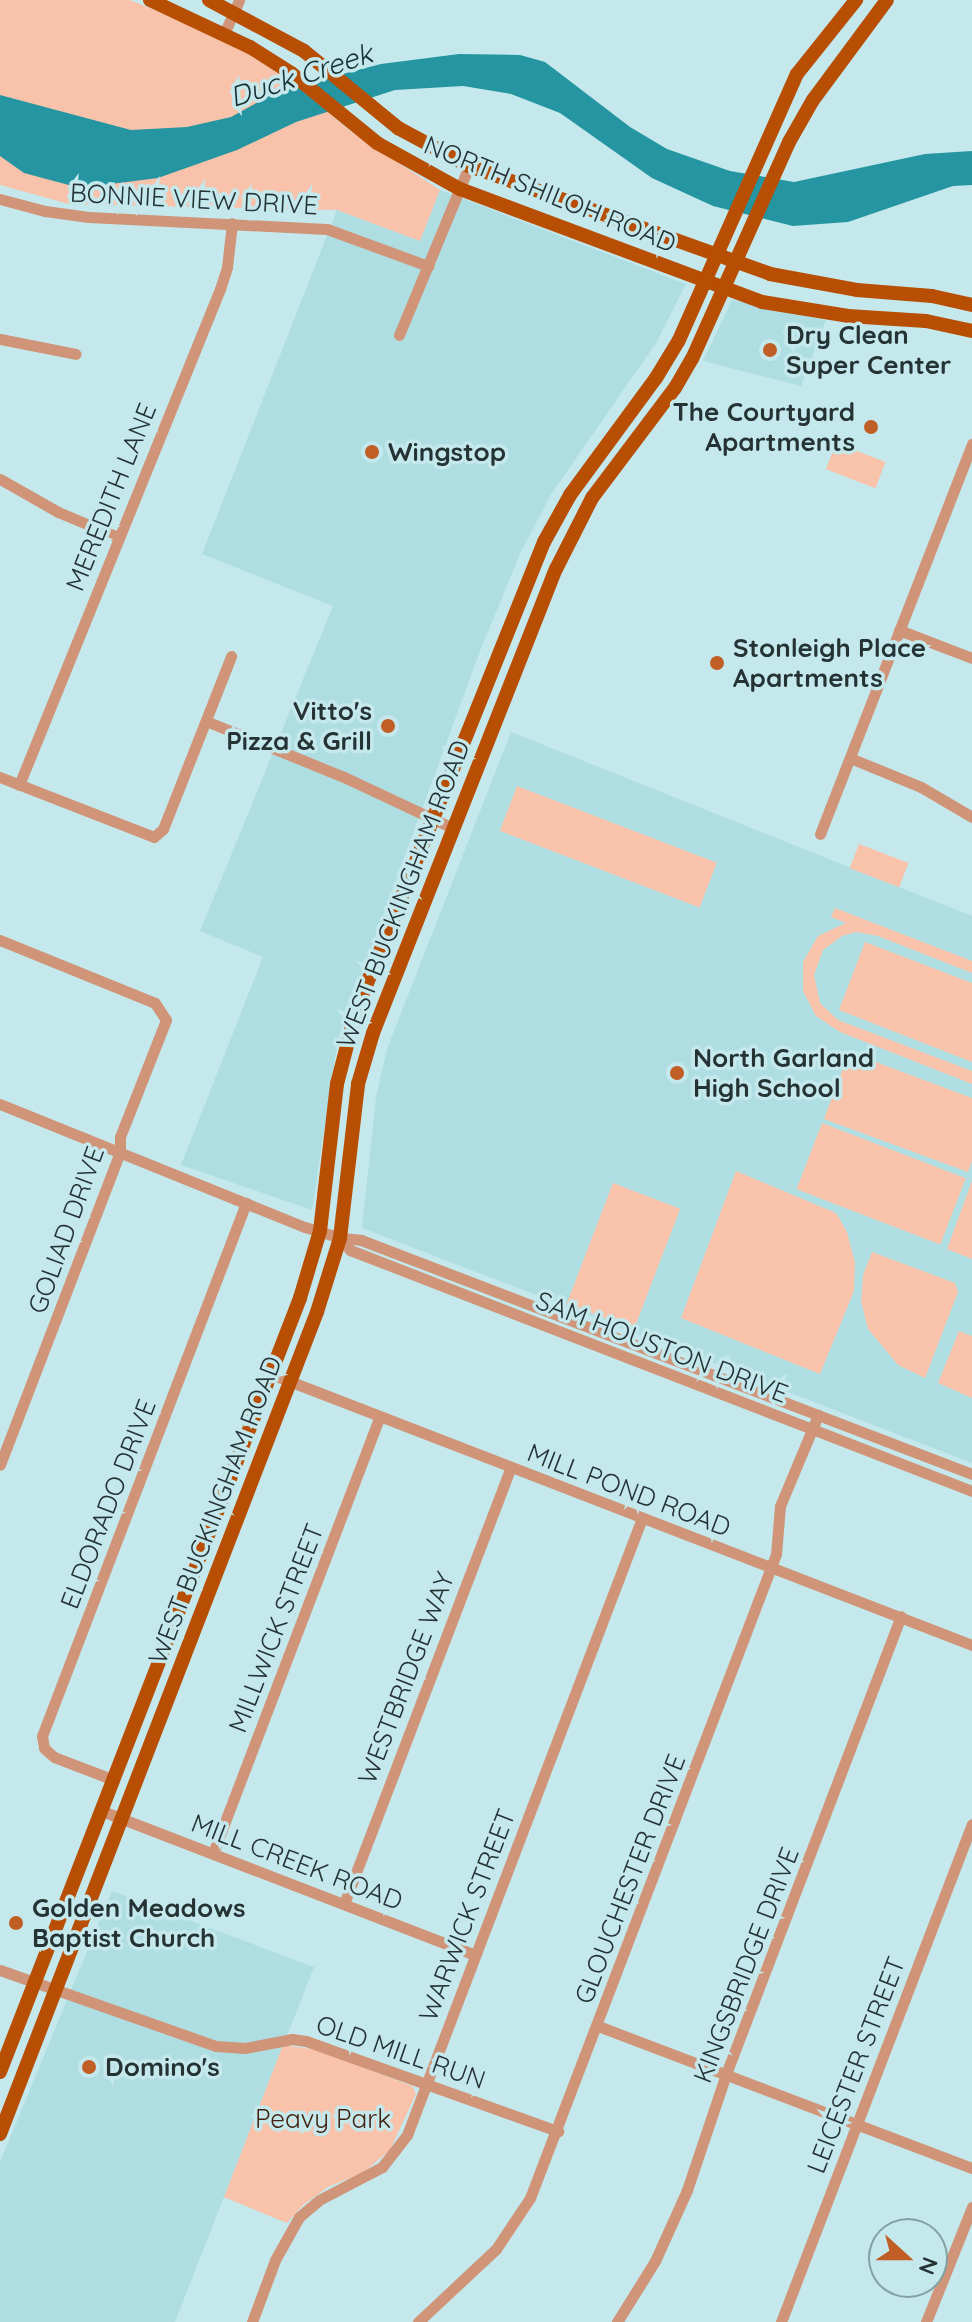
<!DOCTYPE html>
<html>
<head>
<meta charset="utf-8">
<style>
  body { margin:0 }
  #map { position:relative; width:972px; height:2322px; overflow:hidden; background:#c4e8ec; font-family:Quicksand,sans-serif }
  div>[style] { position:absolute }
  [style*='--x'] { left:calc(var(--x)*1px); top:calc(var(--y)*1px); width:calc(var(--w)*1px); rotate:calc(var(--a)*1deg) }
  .built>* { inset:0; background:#afdee2 }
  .green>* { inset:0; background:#f8c3aa; transform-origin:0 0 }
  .water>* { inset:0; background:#2596a1 }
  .minor>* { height:11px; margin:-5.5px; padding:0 5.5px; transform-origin:5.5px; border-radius:5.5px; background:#d09579 }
  .major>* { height:14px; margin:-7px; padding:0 7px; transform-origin:7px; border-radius:7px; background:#b84e01 }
  .dots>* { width:22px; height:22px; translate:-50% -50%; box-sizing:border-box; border:4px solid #c4e8ec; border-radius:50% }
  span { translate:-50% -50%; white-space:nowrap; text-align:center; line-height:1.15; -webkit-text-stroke:7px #c4e8ec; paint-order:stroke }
  .street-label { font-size:26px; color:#253335 }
  .poi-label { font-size:26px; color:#253335; font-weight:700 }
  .left { translate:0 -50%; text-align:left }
  .right { translate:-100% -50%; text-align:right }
  .park-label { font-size:26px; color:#442210 }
  .water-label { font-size:28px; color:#183032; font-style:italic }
  .north { position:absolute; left:868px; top:2218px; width:80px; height:80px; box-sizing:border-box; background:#c4e8ec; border:2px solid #84a0a3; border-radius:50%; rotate:111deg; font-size:22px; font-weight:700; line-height:32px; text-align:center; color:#253335 }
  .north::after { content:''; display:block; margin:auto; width:28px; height:36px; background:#c15e25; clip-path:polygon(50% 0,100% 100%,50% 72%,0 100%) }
</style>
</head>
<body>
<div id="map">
  <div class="built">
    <i style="clip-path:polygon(440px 190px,686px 284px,656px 343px,550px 496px,520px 554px,480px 651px,338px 1039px,312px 1210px,181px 1165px,263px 957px,200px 931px,333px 606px,202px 554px,337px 210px,420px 241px)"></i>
    <i style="clip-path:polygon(732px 300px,826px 320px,801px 386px,703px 361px)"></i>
    <i style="clip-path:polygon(511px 732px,972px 916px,972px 1463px,362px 1228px,376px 1097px,387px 1049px)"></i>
    <i style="clip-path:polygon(112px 1891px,314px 1967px,175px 2322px,0 2322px,0 2162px)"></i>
  </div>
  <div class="green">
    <i style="clip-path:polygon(0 0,130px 0,223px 38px,279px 70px,350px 131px,440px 190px,420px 241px,337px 210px,69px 204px,0 185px)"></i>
    <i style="left:836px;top:443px;width:53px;height:28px;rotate:21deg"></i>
    <i style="left:517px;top:786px;width:214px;height:48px;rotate:21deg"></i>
    <i style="left:859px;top:844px;width:53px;height:26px;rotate:21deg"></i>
    <i style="clip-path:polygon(835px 908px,972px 961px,972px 973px,878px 936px,856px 932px,842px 936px,823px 950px,814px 975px,820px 1003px,838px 1020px,972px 1071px,972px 1084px,840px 1032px,816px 1016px,803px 991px,803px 962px,818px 936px,846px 923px,831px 917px)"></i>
    <i style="clip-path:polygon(865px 942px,972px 983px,972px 1062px,839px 1010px)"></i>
    <i style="clip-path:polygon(849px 1052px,972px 1098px,972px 1161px,968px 1172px,824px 1119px)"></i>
    <i style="left:822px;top:1123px;width:154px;height:71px;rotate:21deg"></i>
    <i style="clip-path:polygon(736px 1171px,836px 1213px,847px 1232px,855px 1263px,854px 1291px,820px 1374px,681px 1318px)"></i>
    <i style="clip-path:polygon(972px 1181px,972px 1259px,947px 1249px)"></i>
    <i style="left:613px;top:1183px;width:72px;height:129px;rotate:21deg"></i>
    <i style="clip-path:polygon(872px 1252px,955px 1283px,958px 1292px,925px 1378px,898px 1365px,868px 1329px,861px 1301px,863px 1275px)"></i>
    <i style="clip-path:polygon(959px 1331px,972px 1336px,972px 1398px,938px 1383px)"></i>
    <i style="clip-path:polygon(283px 2045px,318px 2050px,412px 2086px,416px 2094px,390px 2150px,364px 2172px,328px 2187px,303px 2205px,287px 2223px,224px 2197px)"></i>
  </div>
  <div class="water">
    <i style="clip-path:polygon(459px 54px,520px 55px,545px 62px,630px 127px,667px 149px,730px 171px,794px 182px,925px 154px,972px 151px,972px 185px,953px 186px,848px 222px,793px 226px,713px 206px,652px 178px,560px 113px,511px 94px,463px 86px,395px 90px,296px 122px,237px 150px,158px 178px,80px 188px,24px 173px,0 156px,0 95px,131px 130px,187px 127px,231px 117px,280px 90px,381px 64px)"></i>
  </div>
  <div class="minor">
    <i style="--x:224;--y:34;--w:37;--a:-66"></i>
    <i style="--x:0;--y:199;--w:47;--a:14.9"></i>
    <i style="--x:45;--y:211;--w:44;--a:7.8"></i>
    <i style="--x:89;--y:217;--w:238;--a:2.9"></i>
    <i style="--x:327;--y:229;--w:108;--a:20.1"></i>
    <i style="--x:399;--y:335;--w:183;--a:-67.5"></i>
    <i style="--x:0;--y:339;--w:77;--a:11.2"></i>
    <i style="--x:0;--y:479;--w:67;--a:29.6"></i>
    <i style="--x:58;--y:512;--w:65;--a:22.6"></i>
    <i style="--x:899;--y:630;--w:78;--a:21"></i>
    <i style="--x:206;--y:721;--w:149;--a:22.1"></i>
    <i style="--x:344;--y:777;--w:120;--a:25.1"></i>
    <i style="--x:850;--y:758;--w:77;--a:22.2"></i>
    <i style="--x:921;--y:787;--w:59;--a:30.5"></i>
    <i style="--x:0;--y:777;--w:165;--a:21.3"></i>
    <i style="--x:154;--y:837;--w:12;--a:-42"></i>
    <i style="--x:163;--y:829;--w:186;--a:-68.5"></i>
    <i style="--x:19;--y:785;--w:535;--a:-67.94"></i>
    <i style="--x:220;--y:289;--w:23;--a:-72"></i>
    <i style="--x:227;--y:267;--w:44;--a:-83.5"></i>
    <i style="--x:820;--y:834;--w:419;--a:-68.7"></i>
    <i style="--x:0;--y:940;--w:167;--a:22.1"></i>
    <i style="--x:155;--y:1003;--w:20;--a:57"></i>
    <i style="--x:166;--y:1020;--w:126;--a:111.5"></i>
    <i style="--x:120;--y:1137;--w:15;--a:90"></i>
    <i style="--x:120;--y:1152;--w:335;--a:111"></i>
    <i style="--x:0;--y:1104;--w:329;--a:22"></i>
    <i style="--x:305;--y:1227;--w:37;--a:17"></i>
    <i style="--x:340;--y:1238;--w:21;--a:5"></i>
    <i style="--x:361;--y:1240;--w:654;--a:20.96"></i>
    <i style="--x:340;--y:1238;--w:16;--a:50"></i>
    <i style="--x:350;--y:1250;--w:667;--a:21.18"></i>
    <i style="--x:271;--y:1374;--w:752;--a:21.14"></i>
    <i style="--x:114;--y:1780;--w:64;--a:-159"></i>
    <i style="--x:54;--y:1757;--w:13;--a:-138"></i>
    <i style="--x:44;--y:1748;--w:12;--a:-99"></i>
    <i style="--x:42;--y:1736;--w:571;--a:-69.06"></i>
    <i style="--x:102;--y:1811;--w:400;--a:21.1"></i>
    <i style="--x:213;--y:1853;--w:466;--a:-69.1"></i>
    <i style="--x:344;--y:1904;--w:466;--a:-69.1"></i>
    <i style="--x:0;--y:1970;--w:229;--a:19.4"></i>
    <i style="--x:216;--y:2046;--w:29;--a:4"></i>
    <i style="--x:245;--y:2048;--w:48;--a:-10.8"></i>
    <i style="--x:292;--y:2039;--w:14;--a:8"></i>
    <i style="--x:306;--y:2041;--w:268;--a:19.7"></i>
    <i style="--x:598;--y:2026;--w:400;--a:20.8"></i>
    <i style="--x:252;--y:2322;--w:66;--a:-69.6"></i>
    <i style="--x:275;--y:2260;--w:49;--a:-60.8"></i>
    <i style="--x:299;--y:2217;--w:26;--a:-40"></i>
    <i style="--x:319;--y:2200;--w:71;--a:-27.6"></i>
    <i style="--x:382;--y:2167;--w:41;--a:-52"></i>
    <i style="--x:407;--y:2135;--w:660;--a:-69.15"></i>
    <i style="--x:418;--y:2322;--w:107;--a:-43.1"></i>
    <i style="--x:496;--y:2249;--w:61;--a:-56.3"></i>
    <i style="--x:530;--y:2198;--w:689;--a:-69.09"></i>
    <i style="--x:776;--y:1554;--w:48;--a:-85.2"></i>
    <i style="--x:780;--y:1506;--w:99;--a:-67.3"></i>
    <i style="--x:617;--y:2322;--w:72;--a:-58.1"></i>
    <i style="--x:655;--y:2261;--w:78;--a:-65.7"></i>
    <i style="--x:687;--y:2190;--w:122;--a:-71.4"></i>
    <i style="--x:726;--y:2074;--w:490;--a:-69.1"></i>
    <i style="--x:781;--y:2322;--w:533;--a:-69.02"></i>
    <i style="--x:926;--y:2322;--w:124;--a:-68.2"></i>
  </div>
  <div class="major">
    <i style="--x:150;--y:0;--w:110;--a:25.2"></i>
    <i style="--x:250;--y:47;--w:49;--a:32.4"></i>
    <i style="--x:291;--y:73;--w:111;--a:39.1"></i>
    <i style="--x:377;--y:143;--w:95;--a:29"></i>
    <i style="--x:460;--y:189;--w:322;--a:20.5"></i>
    <i style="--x:762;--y:302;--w:87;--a:9.2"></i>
    <i style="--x:848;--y:316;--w:78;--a:3.7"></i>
    <i style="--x:926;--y:321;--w:47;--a:12.3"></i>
    <i style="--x:209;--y:0;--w:108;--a:28.2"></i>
    <i style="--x:304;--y:51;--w:122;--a:39.3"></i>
    <i style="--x:398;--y:128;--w:81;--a:28.2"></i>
    <i style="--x:469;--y:166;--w:320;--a:19.7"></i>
    <i style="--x:770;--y:274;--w:88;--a:10.4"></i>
    <i style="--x:857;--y:290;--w:75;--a:4.6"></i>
    <i style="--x:932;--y:296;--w:41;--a:12.7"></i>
    <i style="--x:0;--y:2072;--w:830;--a:-68.81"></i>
    <i style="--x:300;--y:1298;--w:70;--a:-73.4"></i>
    <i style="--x:320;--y:1231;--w:148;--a:-83.4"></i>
    <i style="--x:337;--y:1084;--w:75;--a:-75.4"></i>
    <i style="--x:356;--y:1011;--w:505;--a:-68.16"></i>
    <i style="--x:544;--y:542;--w:54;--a:-61"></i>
    <i style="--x:570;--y:495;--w:145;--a:-53.7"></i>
    <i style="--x:656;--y:378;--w:44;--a:-58.8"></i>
    <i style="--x:679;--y:340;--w:291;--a:-66.1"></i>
    <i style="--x:797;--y:74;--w:95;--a:-51.4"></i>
    <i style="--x:0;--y:2134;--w:881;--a:-68.91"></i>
    <i style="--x:317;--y:1312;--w:77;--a:-72.7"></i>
    <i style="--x:340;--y:1238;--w:155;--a:-83.3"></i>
    <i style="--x:358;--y:1084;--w:53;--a:-73.6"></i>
    <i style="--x:373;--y:1033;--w:499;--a:-68.5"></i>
    <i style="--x:556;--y:569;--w:80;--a:-63.1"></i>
    <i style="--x:592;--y:498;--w:138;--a:-53"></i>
    <i style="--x:675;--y:388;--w:34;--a:-60"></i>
    <i style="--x:692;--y:359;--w:238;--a:-65.9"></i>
    <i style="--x:789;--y:142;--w:48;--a:-60.3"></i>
    <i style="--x:813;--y:100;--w:124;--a:-53.5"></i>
  </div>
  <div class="dots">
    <i style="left:770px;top:350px;background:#c15e25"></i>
    <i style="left:871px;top:427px;background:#c15e25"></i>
    <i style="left:372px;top:452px;background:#c15e25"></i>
    <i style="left:717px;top:663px;background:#c15e25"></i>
    <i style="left:388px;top:726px;background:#c15e25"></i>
    <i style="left:677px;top:1073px;background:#c15e25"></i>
    <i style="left:16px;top:1923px;background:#c15e25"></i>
    <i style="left:89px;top:2067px;background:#c15e25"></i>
  </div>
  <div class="street-label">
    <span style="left:550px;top:194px;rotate:22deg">NORTH SHILOH ROAD</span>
    <span style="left:194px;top:199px;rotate:3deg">BONNIE VIEW DRIVE</span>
    <span style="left:111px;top:497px;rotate:-68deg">MEREDITH LANE</span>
    <span style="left:403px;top:894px;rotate:-69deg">WEST BUCKINGHAM ROAD</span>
    <span style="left:66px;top:1230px;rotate:-70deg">GOLIAD DRIVE</span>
    <span style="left:662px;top:1347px;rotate:21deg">SAM HOUSTON DRIVE</span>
    <span style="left:629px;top:1490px;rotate:21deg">MILL POND ROAD</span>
    <span style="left:108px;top:1504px;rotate:-69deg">ELDORADO DRIVE</span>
    <span style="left:215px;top:1510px;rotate:-69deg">WEST BUCKINGHAM ROAD</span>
    <span style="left:276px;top:1628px;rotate:-69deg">MILLWICK STREET</span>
    <span style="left:406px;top:1678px;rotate:-69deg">WESTBRIDGE WAY</span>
    <span style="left:297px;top:1862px;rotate:21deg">MILL CREEK ROAD</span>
    <span style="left:630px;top:1879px;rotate:-69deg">GLOUCHESTER DRIVE</span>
    <span style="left:467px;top:1915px;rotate:-69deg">WARWICK STREET</span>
    <span style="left:746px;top:1965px;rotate:-69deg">KINGSBRIDGE DRIVE</span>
    <span style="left:401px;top:2052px;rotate:19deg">OLD MILL RUN</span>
    <span style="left:856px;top:2065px;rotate:-69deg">LEICESTER STREET</span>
  </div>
  <div class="poi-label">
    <span class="left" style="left:786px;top:350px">Dry Clean<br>Super Center</span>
    <span class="right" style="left:855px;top:427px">The Courtyard<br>Apartments</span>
    <span class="left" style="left:388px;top:452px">Wingstop</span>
    <span class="left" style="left:733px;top:663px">Stonleigh Place<br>Apartments</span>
    <span class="right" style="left:372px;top:726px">Vitto's<br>Pizza &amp; Grill</span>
    <span class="left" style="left:693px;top:1073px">North Garland<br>High School</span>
    <span class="left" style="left:32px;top:1923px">Golden Meadows<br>Baptist Church</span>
    <span class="left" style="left:105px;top:2067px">Domino's</span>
  </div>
  <div class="park-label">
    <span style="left:323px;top:2119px">Peavy Park</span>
  </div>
  <div class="water-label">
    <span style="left:301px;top:75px;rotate:-18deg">Duck Creek</span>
  </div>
  <div class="north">N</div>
</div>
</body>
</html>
